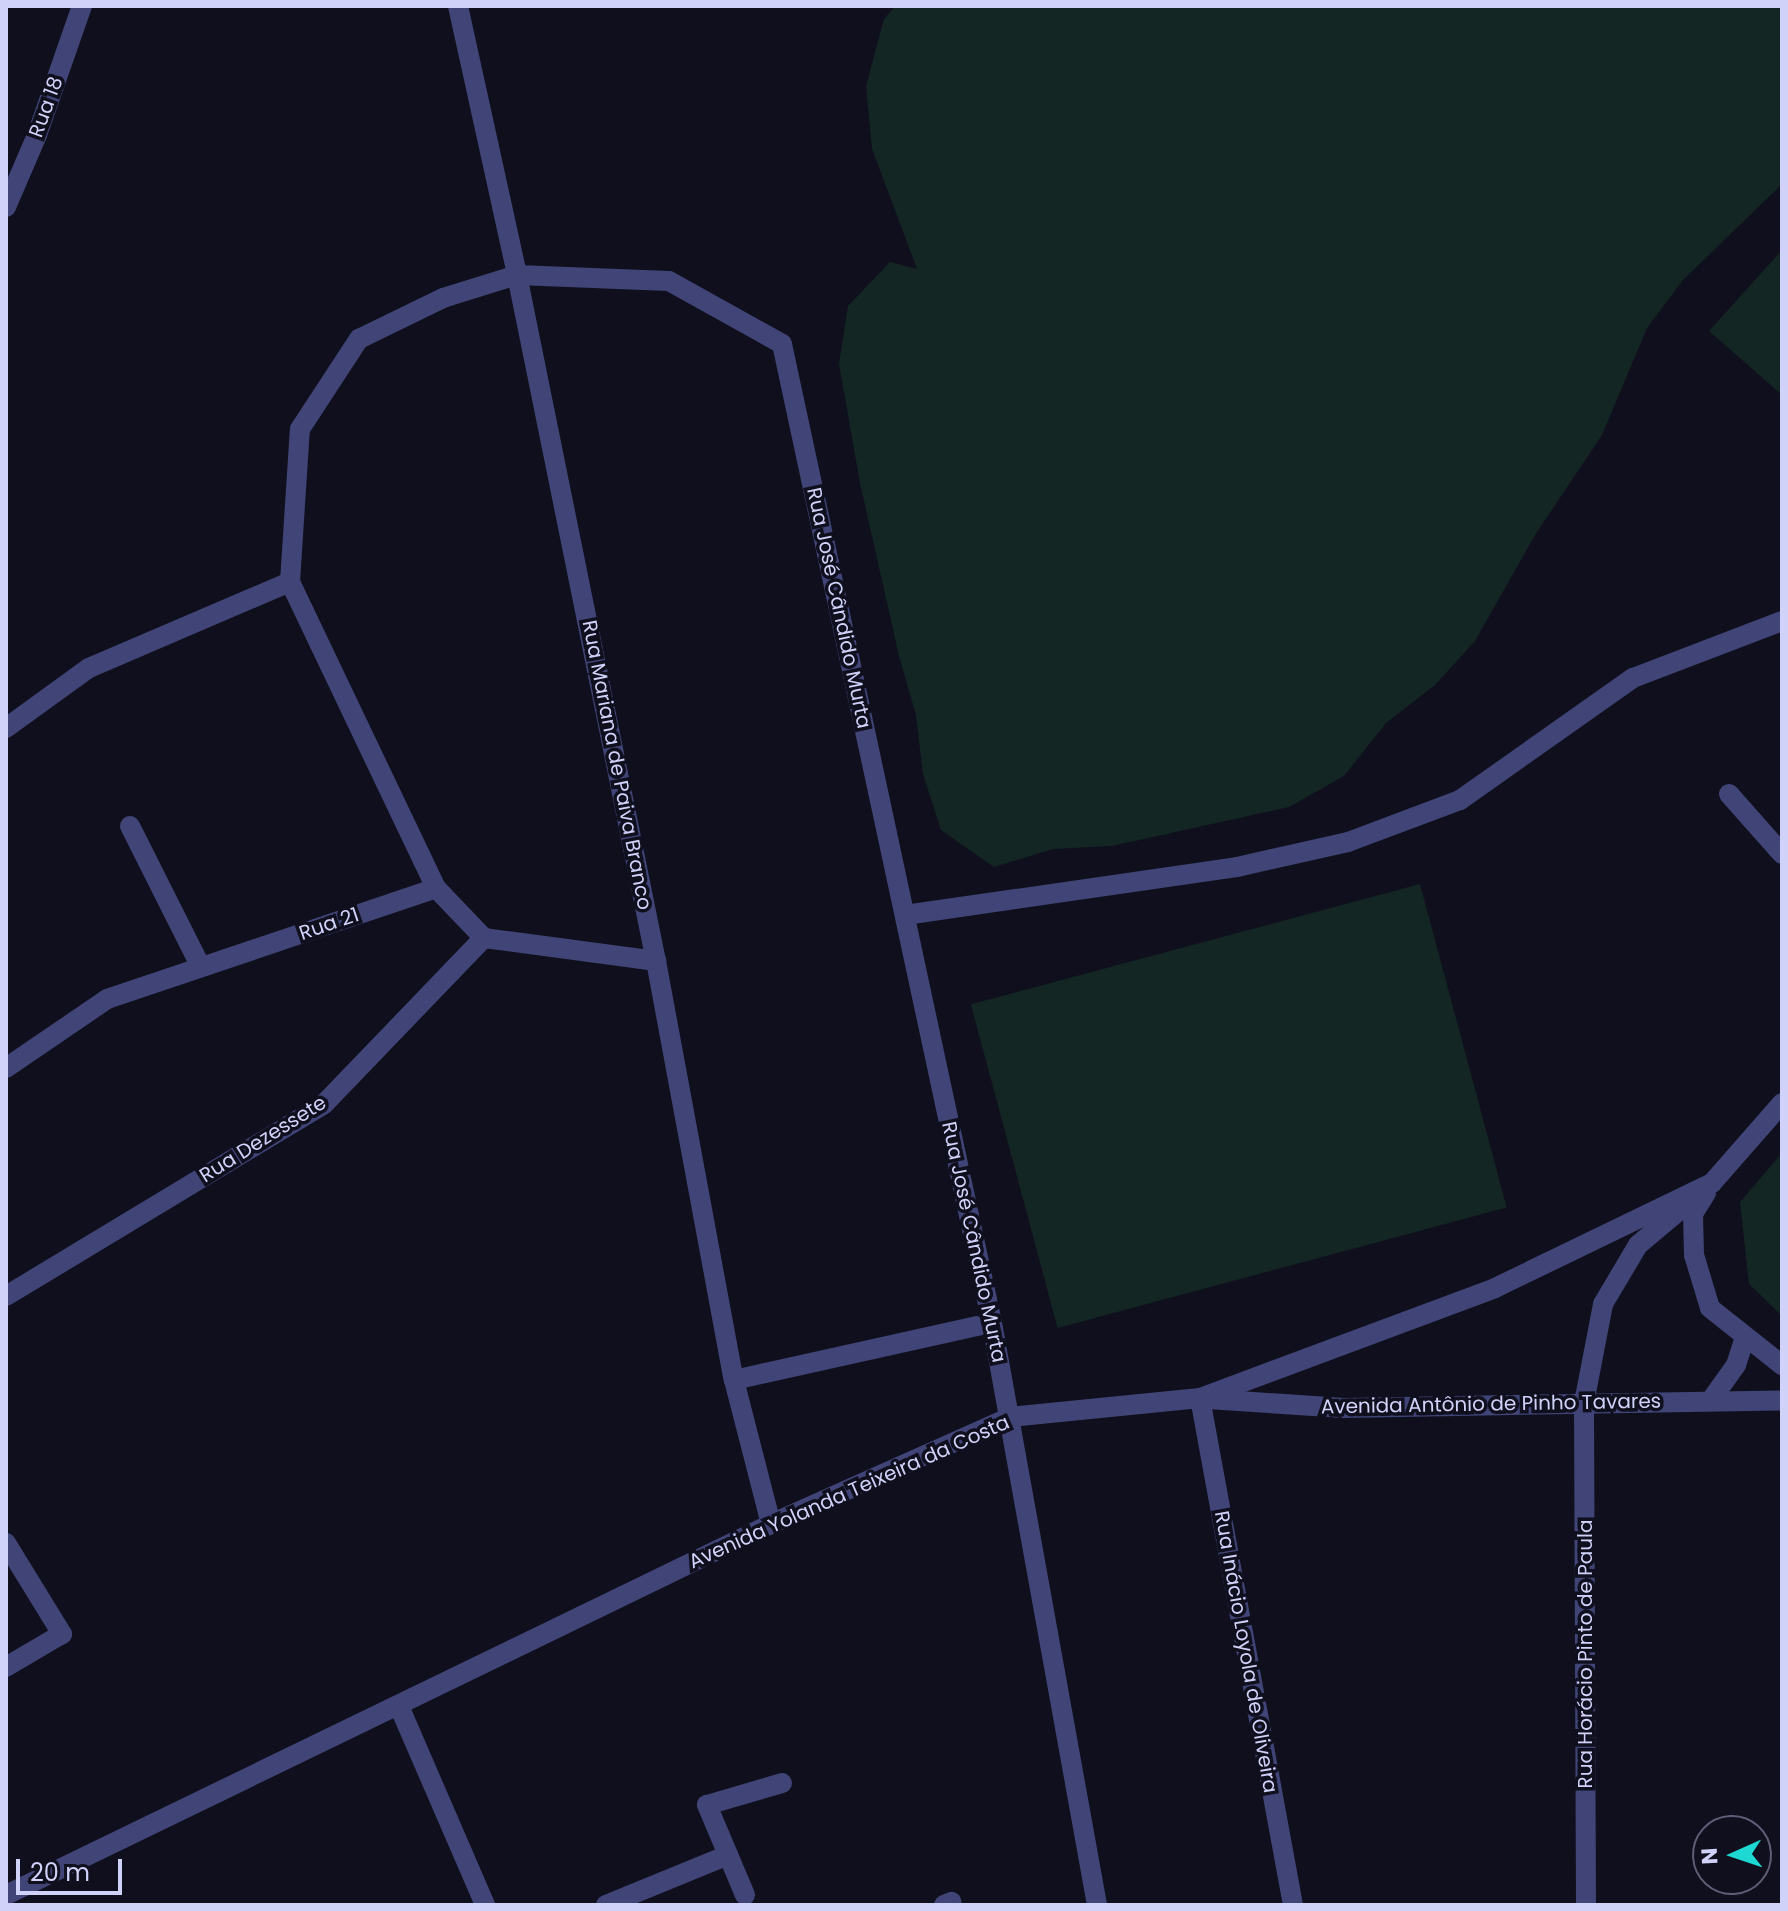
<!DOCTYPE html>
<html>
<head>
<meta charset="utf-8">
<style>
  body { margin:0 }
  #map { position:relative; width:1788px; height:1911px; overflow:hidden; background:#100f1d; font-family:Poppins,sans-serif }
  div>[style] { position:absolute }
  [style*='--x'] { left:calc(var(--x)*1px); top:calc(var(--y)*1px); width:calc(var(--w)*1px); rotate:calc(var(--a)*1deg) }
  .green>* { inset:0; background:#132623; transform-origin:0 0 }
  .minor>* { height:20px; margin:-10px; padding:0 10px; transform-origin:10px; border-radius:10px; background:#404476 }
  span { translate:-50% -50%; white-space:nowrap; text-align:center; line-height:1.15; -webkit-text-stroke:7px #100f1d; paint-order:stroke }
  .street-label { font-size:20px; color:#d1d2f9 }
  .frame { position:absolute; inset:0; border:8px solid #d1d2f9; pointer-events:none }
  .north { position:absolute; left:1692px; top:1815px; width:80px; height:80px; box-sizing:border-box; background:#100f1d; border:2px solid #5d5d75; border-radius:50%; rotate:267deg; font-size:22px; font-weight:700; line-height:32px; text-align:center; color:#d1d2f9 }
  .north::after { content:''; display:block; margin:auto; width:28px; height:36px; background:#1ed8d4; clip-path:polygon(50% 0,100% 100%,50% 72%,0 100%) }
  .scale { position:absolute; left:16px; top:1859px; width:106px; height:36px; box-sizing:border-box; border:4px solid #d1d2f9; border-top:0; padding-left:10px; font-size:24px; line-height:28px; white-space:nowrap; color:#d1d2f9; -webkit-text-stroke:6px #100f1d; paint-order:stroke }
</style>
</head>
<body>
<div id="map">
  <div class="green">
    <i style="clip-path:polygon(895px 6px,1782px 6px,1782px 184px,1683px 280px,1647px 328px,1602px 435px,1535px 535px,1475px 641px,1435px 685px,1386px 723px,1344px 776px,1289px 807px,1112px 846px,1053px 849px,994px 867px,941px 830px,923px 774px,916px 715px,899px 656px,860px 483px,839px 364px,848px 306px,890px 262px,917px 269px,872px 149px,866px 86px,884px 19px)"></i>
    <i style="clip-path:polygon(1782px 250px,1782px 395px,1709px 331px)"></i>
    <i style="left:1420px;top:884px;width:335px;height:465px;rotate:75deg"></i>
    <i style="clip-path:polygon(1782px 1153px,1782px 1316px,1749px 1284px,1740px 1202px)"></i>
  </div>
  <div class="minor">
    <i style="--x:458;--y:6;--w:275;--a:77.6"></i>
    <i style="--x:517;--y:275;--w:700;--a:78.55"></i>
    <i style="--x:656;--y:961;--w:426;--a:79.5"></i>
    <i style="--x:734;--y:1380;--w:149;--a:75.6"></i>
    <i style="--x:6;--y:207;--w:78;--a:-66.7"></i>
    <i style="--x:37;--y:135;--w:137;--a:-70.8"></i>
    <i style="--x:6;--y:728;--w:102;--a:-35.9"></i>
    <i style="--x:89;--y:668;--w:219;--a:-23.2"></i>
    <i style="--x:1729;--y:794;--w:80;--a:48.5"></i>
    <i style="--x:130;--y:826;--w:158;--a:63.3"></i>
    <i style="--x:436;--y:888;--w:339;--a:-115.5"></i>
    <i style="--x:290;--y:582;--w:153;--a:-86.3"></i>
    <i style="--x:300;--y:429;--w:108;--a:-56.8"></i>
    <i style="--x:359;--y:339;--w:93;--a:-26"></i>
    <i style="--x:443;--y:298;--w:77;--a:-17.3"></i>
    <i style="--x:517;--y:275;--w:152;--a:2.3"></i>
    <i style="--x:669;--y:281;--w:129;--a:29.1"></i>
    <i style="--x:782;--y:344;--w:1001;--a:77.89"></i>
    <i style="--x:992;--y:1323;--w:591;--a:79.77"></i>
    <i style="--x:905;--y:915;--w:335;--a:-8.2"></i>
    <i style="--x:1237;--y:867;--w:114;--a:-12.7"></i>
    <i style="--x:1348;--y:842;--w:120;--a:-20.6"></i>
    <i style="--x:1460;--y:800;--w:212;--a:-35.2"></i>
    <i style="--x:1633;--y:678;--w:160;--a:-20.9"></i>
    <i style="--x:6;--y:1068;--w:122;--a:-34.3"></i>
    <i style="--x:107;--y:999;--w:347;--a:-18.6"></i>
    <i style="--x:436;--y:888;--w:69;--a:46.2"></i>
    <i style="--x:484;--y:938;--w:174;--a:7.6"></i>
    <i style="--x:1706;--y:1193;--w:25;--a:122"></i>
    <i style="--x:1693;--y:1214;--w:41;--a:88.6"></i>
    <i style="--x:1694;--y:1255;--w:55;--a:73.2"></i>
    <i style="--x:1710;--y:1308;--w:92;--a:38.4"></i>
    <i style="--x:6;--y:1296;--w:371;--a:-31.1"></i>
    <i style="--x:324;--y:1104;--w:231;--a:-46.1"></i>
    <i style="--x:734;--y:1380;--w:264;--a:-12.5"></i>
    <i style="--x:1200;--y:1398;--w:515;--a:79.61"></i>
    <i style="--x:1208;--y:1399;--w:136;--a:3.8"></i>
    <i style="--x:1344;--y:1408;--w:438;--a:-1"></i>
    <i style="--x:1711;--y:1400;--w:43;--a:-54.5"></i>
    <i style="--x:1736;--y:1365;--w:29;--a:-72"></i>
    <i style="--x:6;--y:1543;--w:107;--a:58.4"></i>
    <i style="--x:62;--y:1634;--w:65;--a:149.5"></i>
    <i style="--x:399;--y:1706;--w:217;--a:66.6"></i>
    <i style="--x:6;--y:1895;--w:850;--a:-25.87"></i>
    <i style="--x:771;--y:1524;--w:262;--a:-24.1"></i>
    <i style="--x:1010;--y:1417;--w:191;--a:-5.7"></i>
    <i style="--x:1200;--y:1398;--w:315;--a:-20.4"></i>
    <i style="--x:1495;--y:1288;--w:241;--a:-25.8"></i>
    <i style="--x:1712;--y:1183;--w:106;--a:-48.8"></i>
    <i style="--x:745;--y:1895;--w:98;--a:-112.9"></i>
    <i style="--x:707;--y:1805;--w:78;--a:-16.3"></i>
    <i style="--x:606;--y:1905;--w:132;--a:-22.3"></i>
    <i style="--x:944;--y:1905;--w:8;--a:-23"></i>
    <i style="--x:1586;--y:1905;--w:502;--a:-90.23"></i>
    <i style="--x:1584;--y:1403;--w:101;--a:-79.1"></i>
    <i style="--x:1603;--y:1304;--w:69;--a:-59.3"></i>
    <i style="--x:1638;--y:1245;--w:64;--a:-39.9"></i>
  </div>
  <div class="street-label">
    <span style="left:46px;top:107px;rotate:-70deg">Rua 18</span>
    <span style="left:839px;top:608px;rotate:78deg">Rua José Cândido Murta</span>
    <span style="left:617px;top:765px;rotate:79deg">Rua Mariana de Paiva Branco</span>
    <span style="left:329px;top:924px;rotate:-19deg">Rua 21</span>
    <span style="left:263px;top:1139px;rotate:-32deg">Rua Dezessete</span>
    <span style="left:974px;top:1242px;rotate:78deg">Rua José Cândido Murta</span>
    <span style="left:1491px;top:1404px;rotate:-1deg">Avenida Antônio de Pinho Tavares</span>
    <span style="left:849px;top:1492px;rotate:-24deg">Avenida Yolanda Teixeira da Costa</span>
    <span style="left:1246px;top:1652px;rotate:80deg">Rua Inácio Loyola de Oliveira</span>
    <span style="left:1585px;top:1654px;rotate:-90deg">Rua Horácio Pinto de Paula</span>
  </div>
  <div class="frame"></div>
  <div class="north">N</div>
  <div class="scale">20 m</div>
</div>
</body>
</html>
